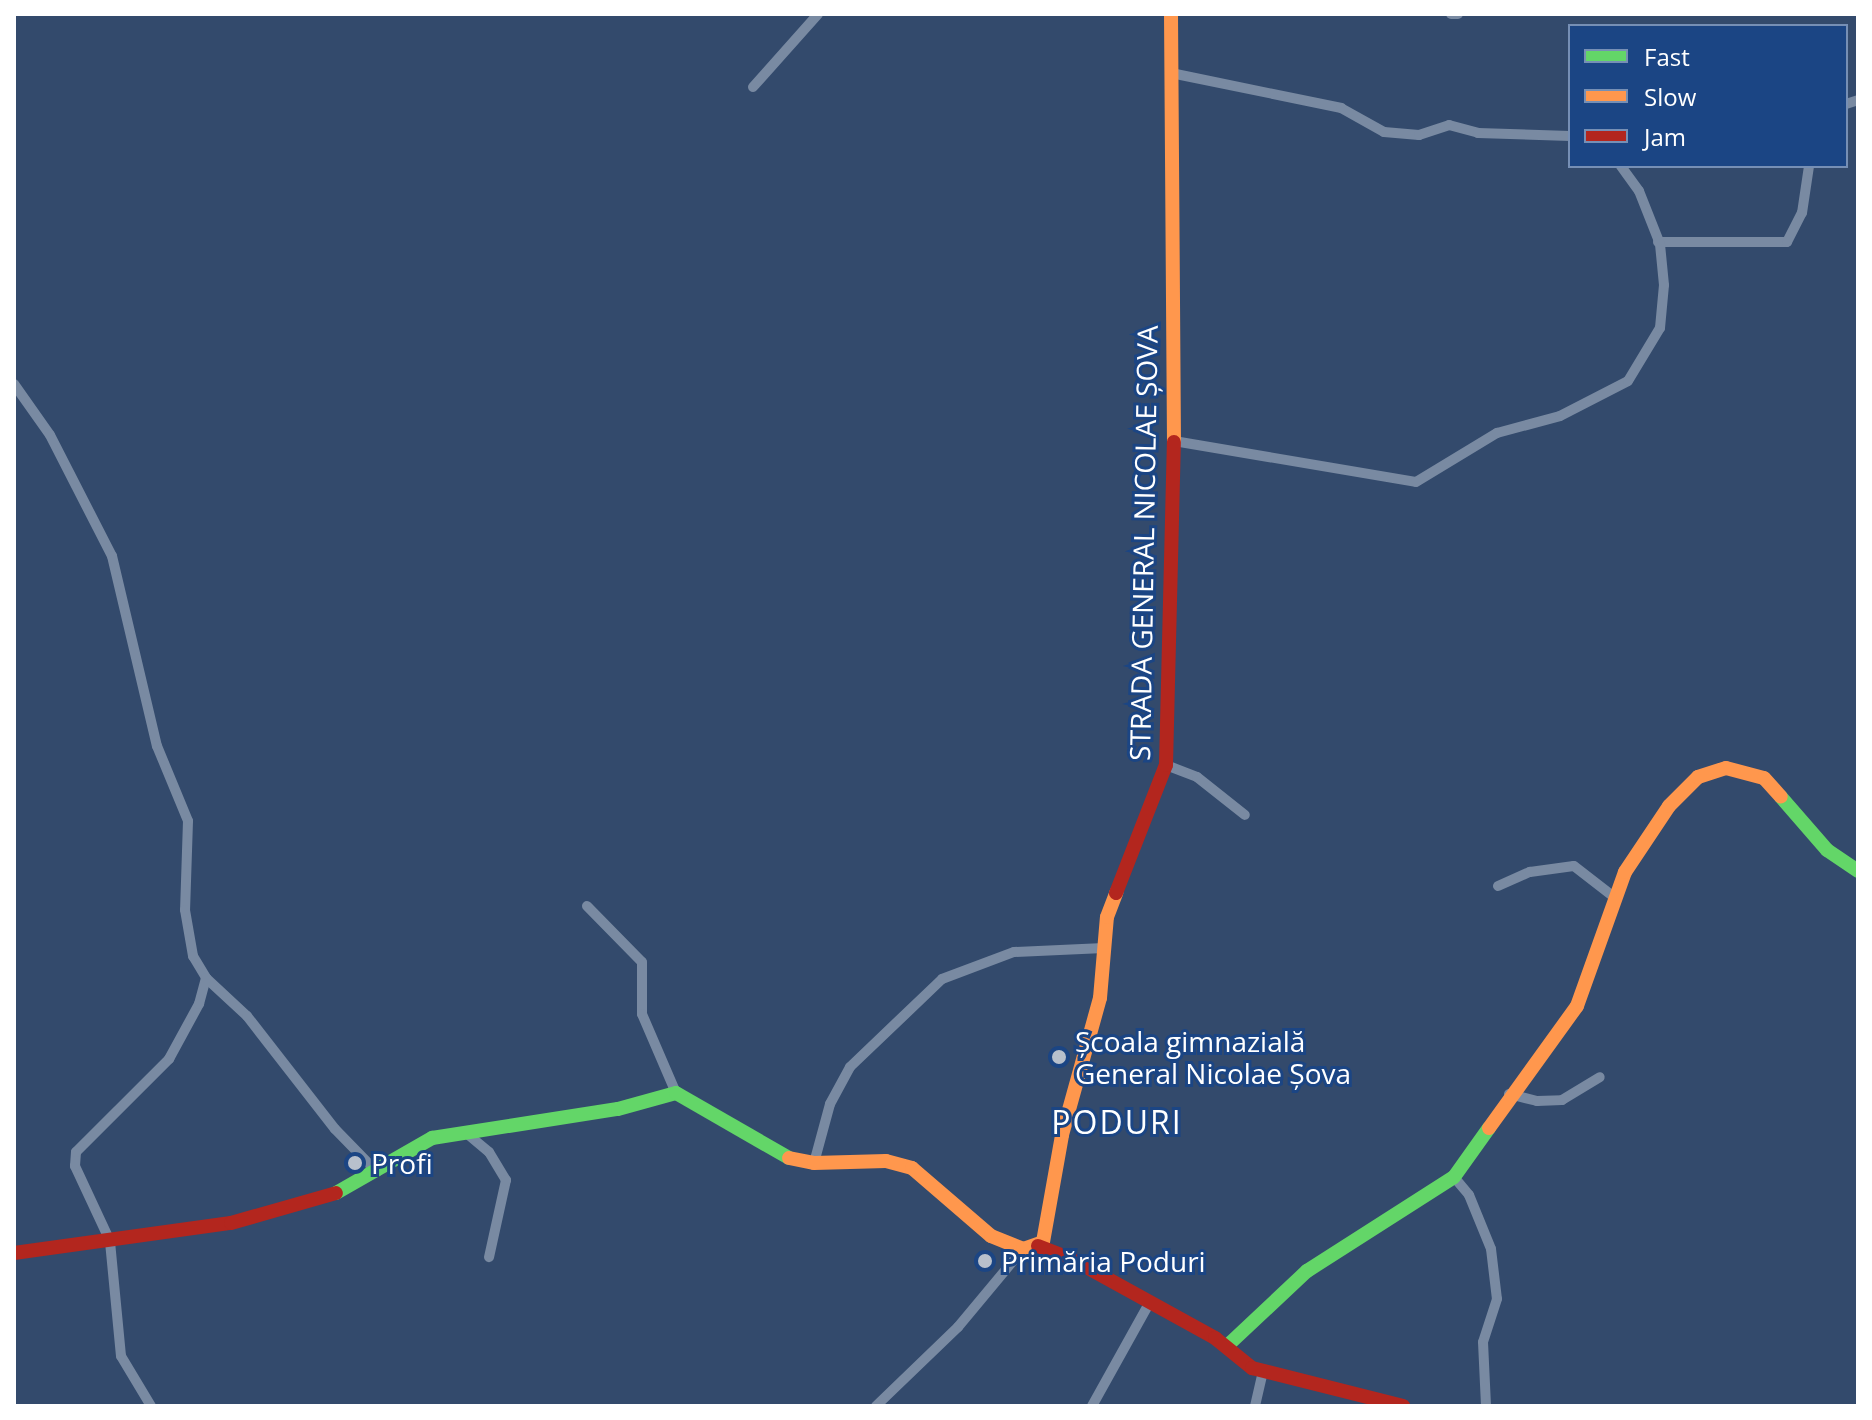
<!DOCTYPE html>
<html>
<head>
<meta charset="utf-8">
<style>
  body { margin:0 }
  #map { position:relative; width:1872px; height:1420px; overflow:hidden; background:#334a6c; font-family:"Open Sans",sans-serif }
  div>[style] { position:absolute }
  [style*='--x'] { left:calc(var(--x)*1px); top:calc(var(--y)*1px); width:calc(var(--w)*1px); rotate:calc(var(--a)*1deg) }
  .street>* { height:10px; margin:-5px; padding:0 5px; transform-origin:5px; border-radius:5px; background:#798aa2 }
  .fast>* { height:14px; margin:-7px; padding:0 7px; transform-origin:7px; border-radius:7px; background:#63d668 }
  .slow>* { height:14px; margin:-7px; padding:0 7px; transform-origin:7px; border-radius:7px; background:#ff974d }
  .jam>* { height:14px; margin:-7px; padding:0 7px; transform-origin:7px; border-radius:7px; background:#b3261e }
  .dots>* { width:22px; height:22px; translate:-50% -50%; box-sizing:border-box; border:4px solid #1b4584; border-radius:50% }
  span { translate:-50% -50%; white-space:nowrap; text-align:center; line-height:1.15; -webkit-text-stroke:6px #1b4584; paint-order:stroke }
  .street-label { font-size:28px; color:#fff }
  .poi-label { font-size:28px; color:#fff }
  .left { translate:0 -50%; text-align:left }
  .quarter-label { font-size:32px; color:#fff; letter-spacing:2px }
  .frame { position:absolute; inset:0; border:16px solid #fff; pointer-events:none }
  .legend { position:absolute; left:1568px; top:24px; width:280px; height:144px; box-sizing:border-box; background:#1b4584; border:2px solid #768fb5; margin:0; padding:10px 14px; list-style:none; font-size:24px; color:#fff }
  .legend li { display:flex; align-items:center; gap:16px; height:40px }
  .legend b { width:40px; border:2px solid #768fb5 }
</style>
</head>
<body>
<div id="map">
  <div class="street">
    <i style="--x:1451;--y:14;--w:7;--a:0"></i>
    <i style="--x:1171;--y:73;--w:174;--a:11.6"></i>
    <i style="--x:1341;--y:108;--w:49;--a:29.2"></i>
    <i style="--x:1384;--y:132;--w:35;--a:5"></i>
    <i style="--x:1419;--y:135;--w:32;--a:-18"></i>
    <i style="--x:1449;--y:125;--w:30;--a:15"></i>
    <i style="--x:1478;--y:133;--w:92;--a:1.9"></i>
    <i style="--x:753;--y:87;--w:98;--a:-48.3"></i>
    <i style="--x:1846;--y:104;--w:13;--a:-18"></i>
    <i style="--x:1658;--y:242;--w:129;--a:0"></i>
    <i style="--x:1787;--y:242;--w:33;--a:-63"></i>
    <i style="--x:1802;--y:213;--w:48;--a:-81.5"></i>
    <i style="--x:14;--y:384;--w:62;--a:54.8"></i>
    <i style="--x:50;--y:435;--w:136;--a:62.9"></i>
    <i style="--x:112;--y:556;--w:195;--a:76.7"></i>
    <i style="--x:157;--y:746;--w:81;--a:67.5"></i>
    <i style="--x:188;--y:821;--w:89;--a:91.9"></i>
    <i style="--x:185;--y:910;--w:47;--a:80.1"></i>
    <i style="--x:193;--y:956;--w:26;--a:59"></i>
    <i style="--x:206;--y:978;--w:56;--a:42.8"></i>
    <i style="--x:247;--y:1016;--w:143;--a:52.1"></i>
    <i style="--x:335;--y:1129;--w:60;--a:45.7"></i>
    <i style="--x:1174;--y:441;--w:245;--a:9.6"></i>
    <i style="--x:1416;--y:482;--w:95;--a:-31.2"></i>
    <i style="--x:1497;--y:433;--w:65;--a:-15.1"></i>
    <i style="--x:1560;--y:416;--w:76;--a:-27.2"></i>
    <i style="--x:1628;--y:381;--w:62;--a:-58.9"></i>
    <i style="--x:1660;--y:328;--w:43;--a:-84.7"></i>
    <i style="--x:1664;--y:285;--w:41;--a:-95.6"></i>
    <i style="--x:1660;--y:244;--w:57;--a:-111.6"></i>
    <i style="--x:1639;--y:191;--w:31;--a:-126"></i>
    <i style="--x:1166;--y:765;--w:33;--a:21"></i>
    <i style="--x:1197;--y:777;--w:61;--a:38.4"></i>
    <i style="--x:1498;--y:886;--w:35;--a:-24"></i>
    <i style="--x:1530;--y:872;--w:44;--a:-7.8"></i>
    <i style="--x:1574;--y:866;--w:51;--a:37.8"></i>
    <i style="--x:587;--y:906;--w:78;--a:45.5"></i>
    <i style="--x:642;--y:962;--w:52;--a:90"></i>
    <i style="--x:642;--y:1014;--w:86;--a:66.7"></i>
    <i style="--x:1509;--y:1094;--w:29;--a:14"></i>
    <i style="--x:1537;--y:1101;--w:25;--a:-2"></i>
    <i style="--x:1562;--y:1100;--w:44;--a:-31.2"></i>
    <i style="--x:465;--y:1132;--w:31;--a:40"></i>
    <i style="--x:489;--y:1152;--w:33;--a:59"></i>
    <i style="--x:506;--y:1180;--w:79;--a:102.4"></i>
    <i style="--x:814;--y:1163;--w:61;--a:-74.8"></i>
    <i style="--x:830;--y:1104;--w:42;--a:-61.6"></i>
    <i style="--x:850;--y:1067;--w:127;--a:-43.7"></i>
    <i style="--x:942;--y:979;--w:77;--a:-20.6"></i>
    <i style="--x:1014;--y:952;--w:90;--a:-2.5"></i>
    <i style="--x:1454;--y:1177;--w:23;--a:50"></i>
    <i style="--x:1469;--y:1195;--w:58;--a:67.8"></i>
    <i style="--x:1491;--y:1249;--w:50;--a:83.2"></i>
    <i style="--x:1497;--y:1299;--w:45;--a:108"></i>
    <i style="--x:1483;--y:1342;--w:64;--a:87.3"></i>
    <i style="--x:151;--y:1406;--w:58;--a:-121"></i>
    <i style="--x:121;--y:1356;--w:116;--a:-95.5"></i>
    <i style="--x:110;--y:1241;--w:83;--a:-115"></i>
    <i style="--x:75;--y:1166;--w:14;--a:-86"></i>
    <i style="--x:76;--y:1152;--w:132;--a:-45"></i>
    <i style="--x:169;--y:1059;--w:63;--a:-61.4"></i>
    <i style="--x:199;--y:1004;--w:27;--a:-75"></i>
    <i style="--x:876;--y:1406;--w:114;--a:-43.9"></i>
    <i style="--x:958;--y:1327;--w:102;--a:-50.2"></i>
    <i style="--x:1092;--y:1406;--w:119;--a:-60.9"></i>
    <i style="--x:1255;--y:1406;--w:35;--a:-77"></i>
  </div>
  <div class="fast">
    <i style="--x:1781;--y:797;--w:70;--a:49"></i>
    <i style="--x:1827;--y:850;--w:37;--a:34"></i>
    <i style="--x:336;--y:1193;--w:111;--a:-29.8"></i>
    <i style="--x:432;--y:1138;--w:188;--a:-8.9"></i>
    <i style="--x:618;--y:1109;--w:60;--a:-15.4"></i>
    <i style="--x:676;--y:1093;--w:130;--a:29.9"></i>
    <i style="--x:1227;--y:1346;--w:110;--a:-43.2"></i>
    <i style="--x:1307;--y:1271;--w:174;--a:-32.6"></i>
    <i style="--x:1454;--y:1177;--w:60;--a:-54.5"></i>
  </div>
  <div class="slow">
    <i style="--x:1171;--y:14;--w:428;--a:89.6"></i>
    <i style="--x:1489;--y:1128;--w:150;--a:-54.2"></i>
    <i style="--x:1577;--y:1006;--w:142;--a:-70.3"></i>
    <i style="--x:1625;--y:872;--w:79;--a:-56.3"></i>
    <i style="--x:1669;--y:806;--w:41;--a:-45"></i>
    <i style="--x:1698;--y:777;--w:29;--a:-18"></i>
    <i style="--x:1726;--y:768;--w:39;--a:15"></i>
    <i style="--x:1764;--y:778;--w:25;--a:48"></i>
    <i style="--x:789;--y:1158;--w:25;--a:11"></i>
    <i style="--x:814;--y:1163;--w:72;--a:-1.6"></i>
    <i style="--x:886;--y:1161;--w:27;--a:15"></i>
    <i style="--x:912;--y:1168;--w:104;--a:40.7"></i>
    <i style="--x:991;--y:1236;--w:35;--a:22"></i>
    <i style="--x:1023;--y:1249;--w:21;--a:-19"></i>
    <i style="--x:1043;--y:1242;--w:109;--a:-79.9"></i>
    <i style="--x:1062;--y:1135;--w:142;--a:-74.5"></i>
    <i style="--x:1100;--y:998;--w:81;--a:-85.1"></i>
    <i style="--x:1107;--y:917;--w:26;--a:-69"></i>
  </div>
  <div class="jam">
    <i style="--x:1116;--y:893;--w:137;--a:-68.7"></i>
    <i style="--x:1166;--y:765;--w:323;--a:-88.6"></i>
    <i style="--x:1038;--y:1246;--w:34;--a:21"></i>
    <i style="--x:1070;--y:1258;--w:166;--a:28.9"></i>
    <i style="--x:1215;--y:1338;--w:48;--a:39"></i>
    <i style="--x:1252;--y:1368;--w:156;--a:14.1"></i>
    <i style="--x:14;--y:1253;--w:219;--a:-7.9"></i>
    <i style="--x:231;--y:1223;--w:109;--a:-15.9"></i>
  </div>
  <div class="dots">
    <i style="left:1059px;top:1057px;background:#b8c0cc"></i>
    <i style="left:355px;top:1163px;background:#b8c0cc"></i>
    <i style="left:985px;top:1261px;background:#b8c0cc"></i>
  </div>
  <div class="street-label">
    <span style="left:1143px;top:543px;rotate:-89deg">STRADA GENERAL NICOLAE ȘOVA</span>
  </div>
  <div class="poi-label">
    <span class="left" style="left:1075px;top:1057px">Școala gimnazială<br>General Nicolae Șova</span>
    <span class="left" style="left:371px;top:1163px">Profi</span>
    <span class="left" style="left:1001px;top:1261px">Primăria Poduri</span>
  </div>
  <div class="quarter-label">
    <span style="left:1117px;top:1122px">PODURI</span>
  </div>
  <div class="frame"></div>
  <ul class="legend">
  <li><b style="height:10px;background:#63d668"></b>Fast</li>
  <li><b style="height:10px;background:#ff974d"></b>Slow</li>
  <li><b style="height:10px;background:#b3261e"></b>Jam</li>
  </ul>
</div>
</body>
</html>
